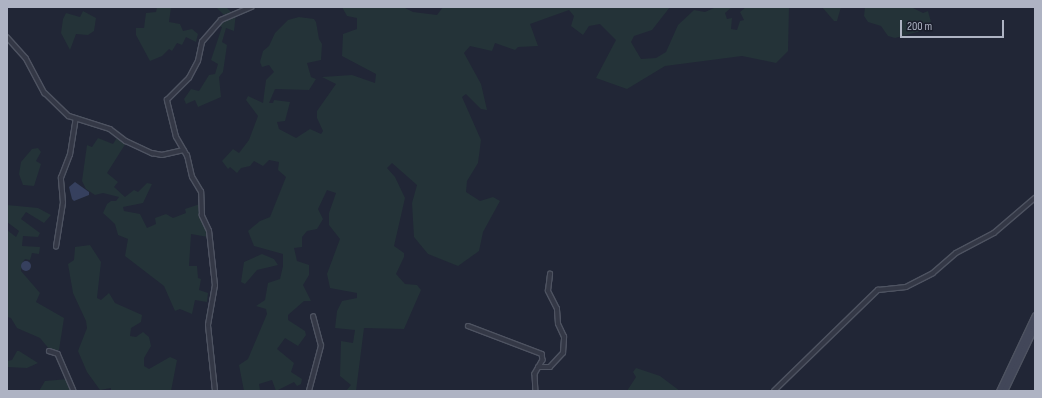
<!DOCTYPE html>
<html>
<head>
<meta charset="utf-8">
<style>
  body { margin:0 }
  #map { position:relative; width:1042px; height:398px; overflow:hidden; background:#212636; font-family:"Sofia Sans Condensed",sans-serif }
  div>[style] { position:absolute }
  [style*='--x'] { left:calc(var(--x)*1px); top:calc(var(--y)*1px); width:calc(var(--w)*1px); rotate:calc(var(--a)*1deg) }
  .green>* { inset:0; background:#243338 }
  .water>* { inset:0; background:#36405e }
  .round { border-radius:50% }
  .roads { filter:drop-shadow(1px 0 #4e5361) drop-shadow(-1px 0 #4e5361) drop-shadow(0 1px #4e5361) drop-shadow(0 -1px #4e5361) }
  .minor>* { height:3.5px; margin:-1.75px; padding:0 1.75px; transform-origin:1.75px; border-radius:1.75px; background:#343846 }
  .secondary>* { height:5px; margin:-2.5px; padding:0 2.5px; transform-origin:2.5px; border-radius:2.5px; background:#424759 }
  span { translate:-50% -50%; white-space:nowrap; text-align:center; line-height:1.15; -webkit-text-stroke:3px #1a1e2b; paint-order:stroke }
  .frame { position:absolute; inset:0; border:8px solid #aeb3c3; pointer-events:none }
  .scale { position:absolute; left:900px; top:20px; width:104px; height:18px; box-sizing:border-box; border:2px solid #aeb3c3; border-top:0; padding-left:5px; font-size:12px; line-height:14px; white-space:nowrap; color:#aeb3c3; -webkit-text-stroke:3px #1a1e2b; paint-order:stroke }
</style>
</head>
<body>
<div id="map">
  <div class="green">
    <i style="clip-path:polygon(157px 7px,171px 7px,169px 22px,180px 24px,183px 31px,192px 29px,198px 34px,196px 42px,186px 37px,182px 45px,177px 43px,172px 51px,169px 49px,162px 56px,150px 61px,136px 35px,136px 28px,144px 28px,146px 13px,156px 12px)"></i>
    <i style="clip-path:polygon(216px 7px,226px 7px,231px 12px,224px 15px)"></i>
    <i style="clip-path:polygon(342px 7px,403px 7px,413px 12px,437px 15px,443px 7px,670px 7px,652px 30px,634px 36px,631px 42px,641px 59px,656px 58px,666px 52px,678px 25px,694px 10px,705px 12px,716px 7px,732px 7px,725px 13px,727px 19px,732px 18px,731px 29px,737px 30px,740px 21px,744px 20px,740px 12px,746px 7px,789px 7px,788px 51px,776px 63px,742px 56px,665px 66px,627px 89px,596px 78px,616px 40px,600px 24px,589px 26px,583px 35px,571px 26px,574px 16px,569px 10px,530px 24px,538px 46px,518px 47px,515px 50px,495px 43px,492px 51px,470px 46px,464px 53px,481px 84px,487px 110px,481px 109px,466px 94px,462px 97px,481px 140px,478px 163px,467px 181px,466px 192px,480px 201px,493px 197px,500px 201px,483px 232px,479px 251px,458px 266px,428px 254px,414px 237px,412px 203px,417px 185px,392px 163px,387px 168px,395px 177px,405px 198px,394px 246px,404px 253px,404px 257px,396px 274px,405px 284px,417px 285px,421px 290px,404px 329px,364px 328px,356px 391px,346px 391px,351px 385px,340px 376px,341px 341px,353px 343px,355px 330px,335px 328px,337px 311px,342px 301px,357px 298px,357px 293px,330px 288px,327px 274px,340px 239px,329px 225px,329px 213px,336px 193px,327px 190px,318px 209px,323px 219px,317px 229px,307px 231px,302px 237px,302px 247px,294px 248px,297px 261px,309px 265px,309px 275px,303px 285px,311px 301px,304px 301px,288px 315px,288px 320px,305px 331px,306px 335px,298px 346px,285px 338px,277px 349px,294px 363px,291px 372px,302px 379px,301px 384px,297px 386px,294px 382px,276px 391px,272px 380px,259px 384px,260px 390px,244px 391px,239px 365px,248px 359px,267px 314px,266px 309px,256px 306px,265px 300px,268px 283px,280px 279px,283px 266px,283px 254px,254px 246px,248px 231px,260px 221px,270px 217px,286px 177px,278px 170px,279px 162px,269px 160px,263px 166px,254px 161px,250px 166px,241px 168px,237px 173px,230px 167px,228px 169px,222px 161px,233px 149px,239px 153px,249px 140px,258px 116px,246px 100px,248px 96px,263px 103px,266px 80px,274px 72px,269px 65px,262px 67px,260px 62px,263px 51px,269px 46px,275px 33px,288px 20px,299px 17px,314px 19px,316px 22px,319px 39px,322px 44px,321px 60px,307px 63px,311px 77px,316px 79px,309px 90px,275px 89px,269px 103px,273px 103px,274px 100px,290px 102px,285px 121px,277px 122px,279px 129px,296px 138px,310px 129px,321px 134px,323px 131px,317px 118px,317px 111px,336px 84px,322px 77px,352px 75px,375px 83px,376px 74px,342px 56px,343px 34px,357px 29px,357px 18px,347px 16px)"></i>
    <i style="clip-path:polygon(822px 7px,841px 7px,837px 21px,834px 21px)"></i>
    <i style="clip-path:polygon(865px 7px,911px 7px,923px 13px,928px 11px,931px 22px,921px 26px,921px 31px,895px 38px,888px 36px,881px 26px,868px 22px,864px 16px)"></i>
    <i style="clip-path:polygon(83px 11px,96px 18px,94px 31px,88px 35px,76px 34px,70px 50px,61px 33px,63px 19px,66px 13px,80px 17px)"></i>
    <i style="clip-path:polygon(236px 13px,234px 31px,226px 28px,222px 42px,227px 45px,223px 72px,219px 77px,221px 97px,198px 107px,195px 100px,186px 104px,184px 99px,191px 89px,199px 91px,209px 75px,215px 74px,218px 64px,211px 60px,222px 27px,219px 26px)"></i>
    <i style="clip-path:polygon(118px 136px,126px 143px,107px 173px,118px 182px,114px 187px,125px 197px,134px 190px,138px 192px,147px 183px,152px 184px,143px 203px,123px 207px,124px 211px,140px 214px,147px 228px,156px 224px,155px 218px,166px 214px,173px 218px,186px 213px,185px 209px,200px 204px,201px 218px,207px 229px,208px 237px,191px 234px,189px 266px,197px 266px,198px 278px,201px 279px,199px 290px,208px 293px,207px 302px,195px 300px,192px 314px,180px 309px,175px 311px,164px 286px,125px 256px,128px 239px,118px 235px,115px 224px,103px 213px,107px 204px,111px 201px,116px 201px,119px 197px,103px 193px,95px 195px,86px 189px,82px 181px,87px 145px,92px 147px,98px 138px,113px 144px)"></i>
    <i style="clip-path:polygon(38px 148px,41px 152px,36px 161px,41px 164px,34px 186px,23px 185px,19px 174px,21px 162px,32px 149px)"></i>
    <i style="clip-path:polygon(7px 205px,38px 208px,51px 215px,44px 223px,26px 212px,21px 219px,40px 233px,38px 237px,23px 236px,22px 246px,40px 247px,39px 254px,32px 253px,30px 260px,25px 259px,22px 263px,21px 271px,40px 293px,36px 302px,64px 318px,59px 350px,50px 350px,40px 338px,17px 328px,11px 318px,7px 317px,7px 230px,16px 237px,19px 231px,7px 222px)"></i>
    <i style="clip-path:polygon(90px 245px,101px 262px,97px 298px,101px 300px,109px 293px,115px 303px,142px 315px,141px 322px,131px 328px,130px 336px,136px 337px,143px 332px,149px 337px,151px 346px,144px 358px,144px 366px,149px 369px,170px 357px,177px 360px,171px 391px,111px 391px,111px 388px,100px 390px,87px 372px,78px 351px,87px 328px,86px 321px,73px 293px,68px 264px,74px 260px,75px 247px)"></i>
    <i style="clip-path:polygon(262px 254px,274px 259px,278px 265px,257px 270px,245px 284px,241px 282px,244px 262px)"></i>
    <i style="clip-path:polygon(17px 351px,19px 351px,38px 363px,27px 368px,7px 367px,7px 361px,12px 360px)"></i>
    <i style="clip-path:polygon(636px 368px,660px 376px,680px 391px,627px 391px,636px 377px,633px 372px)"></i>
    <i style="clip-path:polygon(68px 379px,73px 391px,39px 391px,45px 381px)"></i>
  </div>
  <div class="water">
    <i style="clip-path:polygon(75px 182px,89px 192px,89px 195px,74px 201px,72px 199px,69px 187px)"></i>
    <i class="round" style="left:21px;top:261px;width:10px;height:10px"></i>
  </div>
  <div class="roads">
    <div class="minor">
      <i style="--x:7;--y:37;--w:28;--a:48"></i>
      <i style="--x:26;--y:58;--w:40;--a:62"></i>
      <i style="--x:45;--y:93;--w:33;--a:44"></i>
      <i style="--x:69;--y:116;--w:43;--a:17.6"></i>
      <i style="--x:110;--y:129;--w:20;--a:37"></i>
      <i style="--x:126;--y:141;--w:29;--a:25"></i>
      <i style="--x:152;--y:153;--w:10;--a:11"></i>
      <i style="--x:162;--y:155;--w:22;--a:-13"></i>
      <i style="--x:56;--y:247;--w:45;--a:-81"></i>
      <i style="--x:63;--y:203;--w:25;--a:-95"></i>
      <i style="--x:61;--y:178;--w:25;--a:-69"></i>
      <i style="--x:70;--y:155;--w:36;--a:-81"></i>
      <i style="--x:468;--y:326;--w:79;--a:20.7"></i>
      <i style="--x:542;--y:354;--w:6;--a:81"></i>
      <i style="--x:543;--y:360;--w:16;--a:120"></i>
      <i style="--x:535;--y:374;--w:17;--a:87"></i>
      <i style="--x:49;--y:351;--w:9;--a:18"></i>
      <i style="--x:58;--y:354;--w:40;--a:66.6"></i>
      <i style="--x:538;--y:367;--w:12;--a:0"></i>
      <i style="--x:550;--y:367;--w:19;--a:-47"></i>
      <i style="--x:563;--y:353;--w:16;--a:-86"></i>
      <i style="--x:564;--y:337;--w:14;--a:-115"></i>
      <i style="--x:558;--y:324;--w:15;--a:-94"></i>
      <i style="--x:557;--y:309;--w:20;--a:-117"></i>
      <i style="--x:548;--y:291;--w:17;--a:-83"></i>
      <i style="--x:215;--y:391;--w:66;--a:-96.1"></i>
      <i style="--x:208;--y:325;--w:40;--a:-80"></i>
      <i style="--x:215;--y:286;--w:55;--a:-96.2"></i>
      <i style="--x:209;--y:231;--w:17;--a:-115"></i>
      <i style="--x:202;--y:216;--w:24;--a:-92"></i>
      <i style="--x:201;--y:192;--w:17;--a:-121"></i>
      <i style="--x:192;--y:177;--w:22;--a:-103"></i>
      <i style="--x:187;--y:156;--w:22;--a:-120"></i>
      <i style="--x:176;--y:137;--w:38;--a:-104"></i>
      <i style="--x:167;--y:100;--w:31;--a:-45"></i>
      <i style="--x:189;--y:78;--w:19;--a:-62"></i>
      <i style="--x:198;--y:61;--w:19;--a:-78"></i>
      <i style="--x:202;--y:42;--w:29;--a:-49"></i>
      <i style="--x:221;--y:20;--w:33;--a:-23"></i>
      <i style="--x:309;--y:391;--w:47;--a:-75.1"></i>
      <i style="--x:321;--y:346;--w:30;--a:-105"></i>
      <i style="--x:774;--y:391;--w:145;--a:-44.2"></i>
      <i style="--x:878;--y:290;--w:28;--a:-6"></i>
      <i style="--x:906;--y:287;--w:30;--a:-27"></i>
      <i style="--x:933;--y:273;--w:30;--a:-41"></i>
      <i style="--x:956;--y:253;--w:43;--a:-27.8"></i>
      <i style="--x:994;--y:233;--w:54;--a:-40.5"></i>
    </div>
    <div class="secondary">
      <i style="--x:999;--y:391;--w:84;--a:-64.7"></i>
      <i style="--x:1004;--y:391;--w:72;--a:-64.5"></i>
    </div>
  </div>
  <div class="frame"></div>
  <div class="scale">200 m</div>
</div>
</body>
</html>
